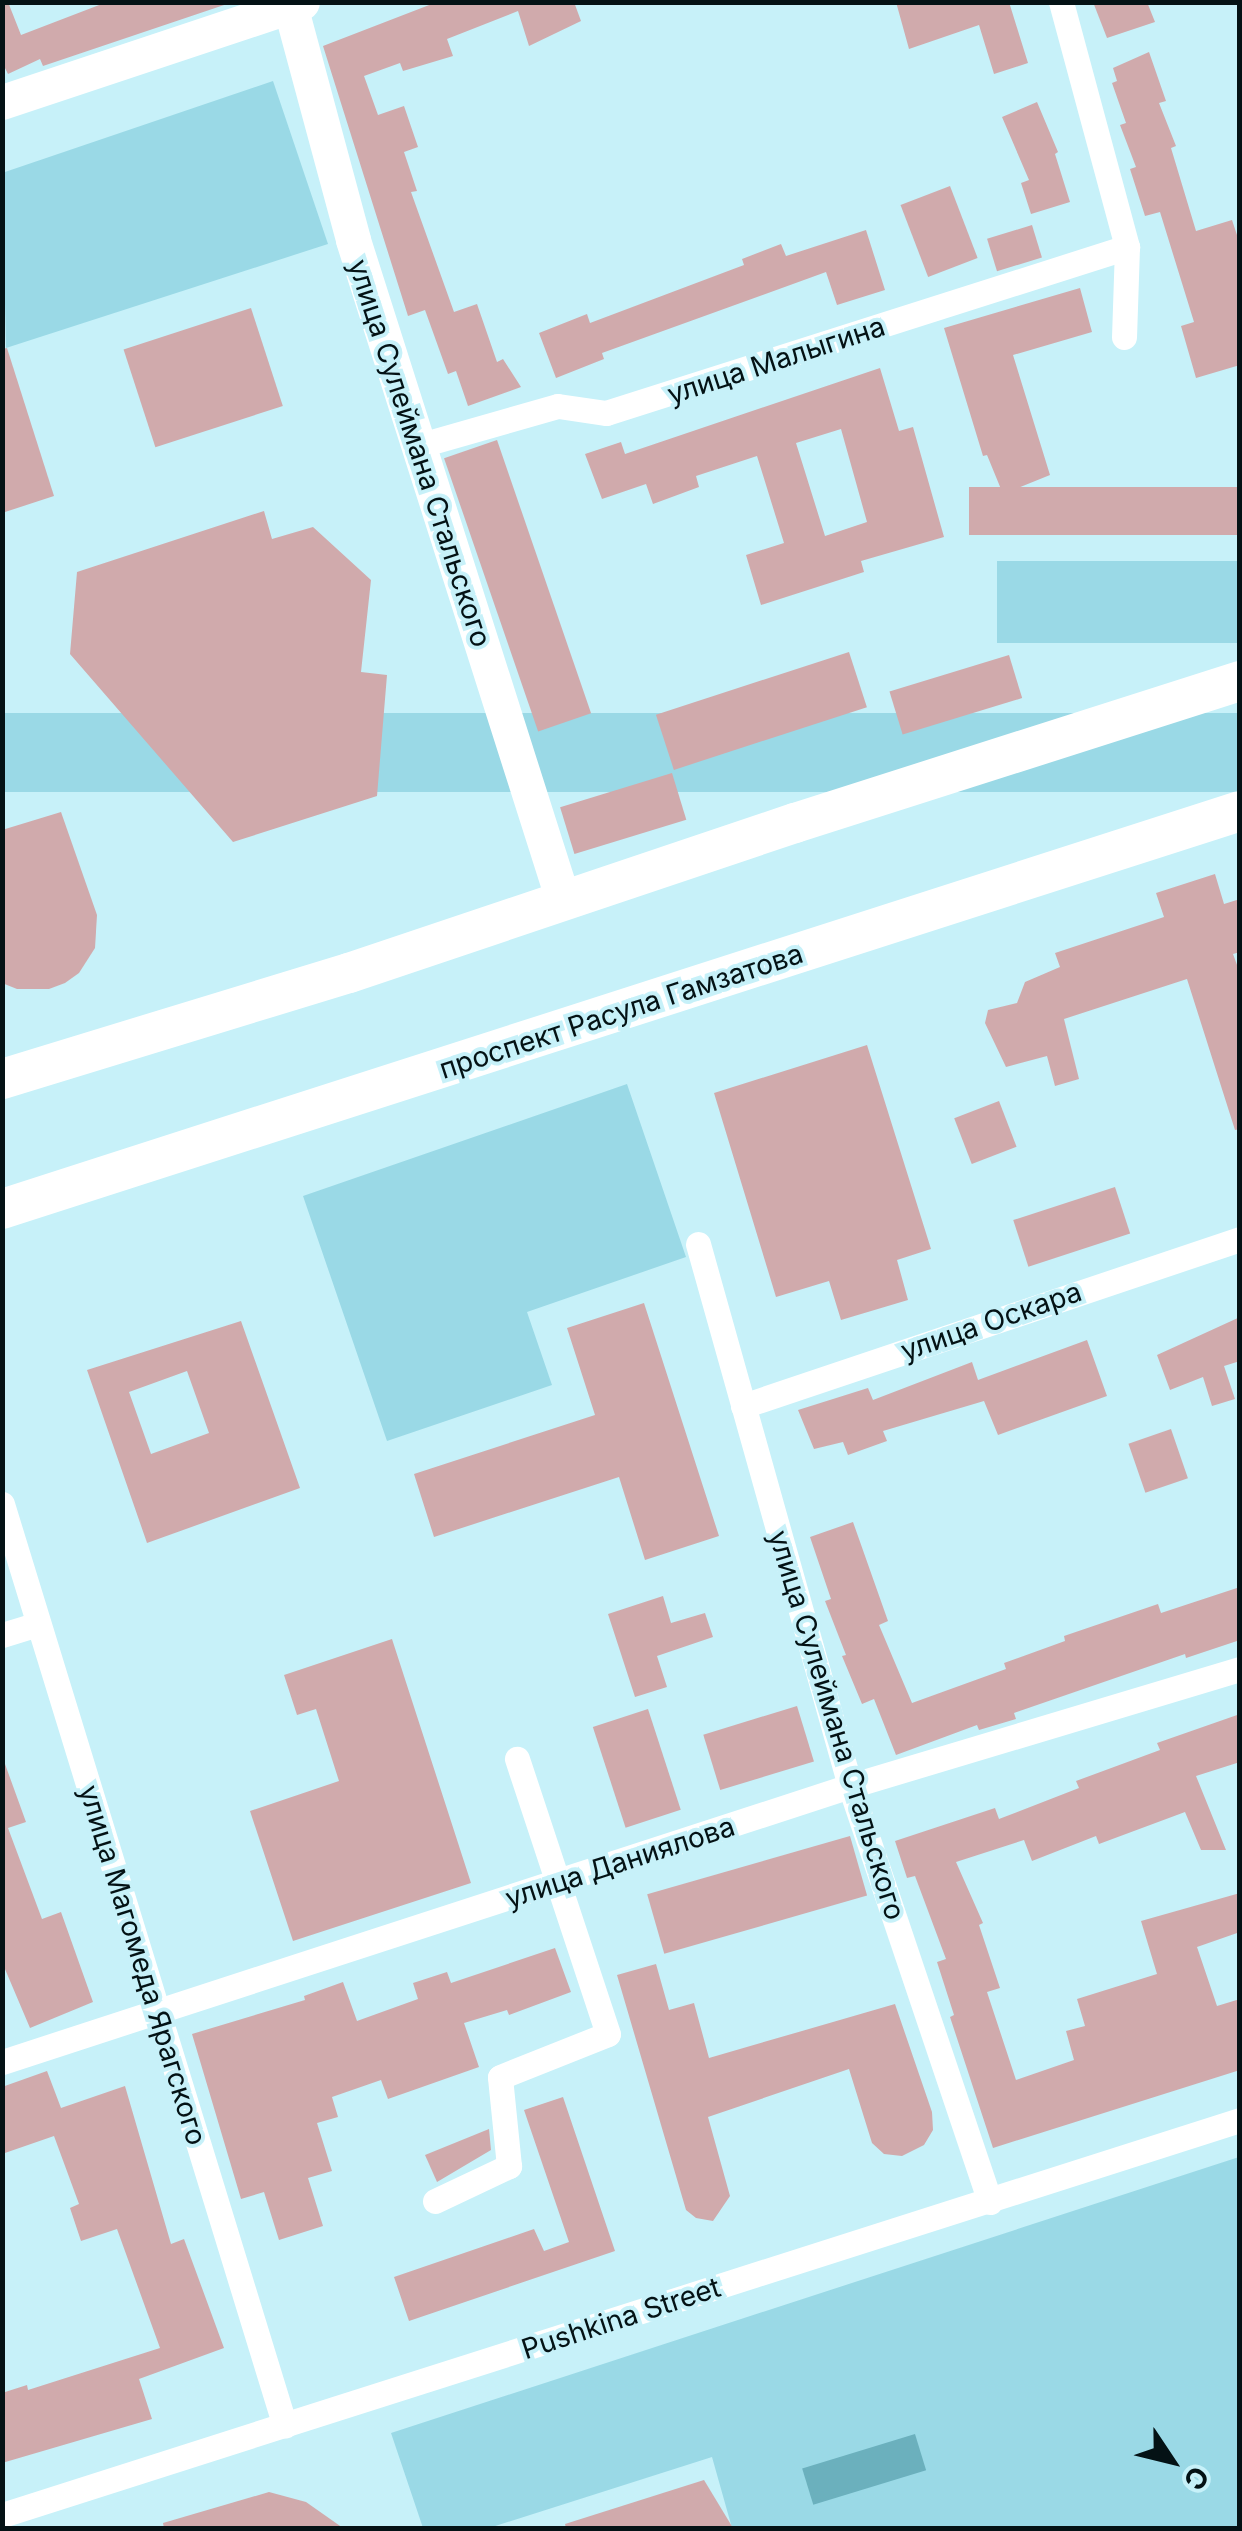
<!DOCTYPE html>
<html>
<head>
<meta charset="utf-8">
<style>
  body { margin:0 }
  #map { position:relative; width:1242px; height:2531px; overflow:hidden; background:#c7f1f9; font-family:Inter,sans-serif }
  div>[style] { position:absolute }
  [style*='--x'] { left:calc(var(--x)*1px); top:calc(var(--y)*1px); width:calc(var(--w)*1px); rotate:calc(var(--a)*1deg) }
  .green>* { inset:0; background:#9ad9e6; transform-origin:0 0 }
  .water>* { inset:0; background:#6bb0bd; transform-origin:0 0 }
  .building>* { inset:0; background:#d0aaac; transform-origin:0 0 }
  .minor>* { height:25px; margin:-12.5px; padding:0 12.5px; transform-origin:12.5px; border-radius:12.5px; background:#fff }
  .secondary>* { height:35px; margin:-17.5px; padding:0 17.5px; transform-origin:17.5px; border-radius:17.5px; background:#fff }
  .primary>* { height:40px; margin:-20px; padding:0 20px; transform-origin:20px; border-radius:20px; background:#fff }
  span { translate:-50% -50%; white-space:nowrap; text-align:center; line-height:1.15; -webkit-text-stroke:8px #c7f1f9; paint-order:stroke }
  .street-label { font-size:28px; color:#041215 }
  .frame { position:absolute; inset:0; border:5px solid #041215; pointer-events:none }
  .north { position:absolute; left:1122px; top:2411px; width:100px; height:100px; -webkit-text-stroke:8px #c7f1f9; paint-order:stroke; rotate:125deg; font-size:28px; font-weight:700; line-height:40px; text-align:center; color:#041215 }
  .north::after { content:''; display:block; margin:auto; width:35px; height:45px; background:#041215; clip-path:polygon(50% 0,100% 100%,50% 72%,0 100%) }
</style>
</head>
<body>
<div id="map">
  <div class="green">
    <i style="clip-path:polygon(273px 81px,328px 244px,6px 348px,2px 173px)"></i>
    <i style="left:1239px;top:561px;width:82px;height:242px;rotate:90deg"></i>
    <i style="left:1239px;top:713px;width:79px;height:1299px;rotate:90deg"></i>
    <i style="clip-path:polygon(627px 1084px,686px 1257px,527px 1312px,552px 1385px,387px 1441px,303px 1196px)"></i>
    <i style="clip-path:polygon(1239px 2157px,1239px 2526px,732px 2528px,712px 2457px,489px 2528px,423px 2528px,391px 2433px)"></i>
  </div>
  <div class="water">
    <i style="left:915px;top:2434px;width:38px;height:118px;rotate:73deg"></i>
  </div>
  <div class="building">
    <i style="clip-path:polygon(2px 2px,8px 2px,21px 35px,107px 2px,233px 2px,43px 66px,40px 59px,8px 74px,2px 62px)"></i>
    <i style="clip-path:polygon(437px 2px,574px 2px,581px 21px,529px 46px,518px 11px,447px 39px,453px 56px,403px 71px,400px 63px,364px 76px,378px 115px,404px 106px,418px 147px,404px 152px,417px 191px,411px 192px,454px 312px,477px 304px,497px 362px,503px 359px,521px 387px,468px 406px,456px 371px,448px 374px,425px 310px,408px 316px,323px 46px)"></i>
    <i style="clip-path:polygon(896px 2px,1009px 2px,1028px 63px,994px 74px,979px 25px,909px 49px)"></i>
    <i style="clip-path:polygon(1093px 2px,1147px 2px,1155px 22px,1107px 38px)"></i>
    <i style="clip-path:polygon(1149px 52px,1166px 101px,1159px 103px,1176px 146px,1171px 148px,1196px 231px,1232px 220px,1240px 244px,1240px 365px,1196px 378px,1181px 326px,1194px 322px,1160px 212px,1145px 216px,1130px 169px,1136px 167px,1120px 125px,1126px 123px,1112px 83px,1117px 81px,1113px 68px)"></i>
    <i style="clip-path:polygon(1037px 102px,1058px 152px,1055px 154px,1070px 202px,1031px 214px,1021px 183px,1029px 180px,1002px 117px)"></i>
    <i style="left:950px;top:186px;width:77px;height:53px;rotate:69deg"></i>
    <i style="left:1032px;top:225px;width:34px;height:47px;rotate:73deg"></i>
    <i style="clip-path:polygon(866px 230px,885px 290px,837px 305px,826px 272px,602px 353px,604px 359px,556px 378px,539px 333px,587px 314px,590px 323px,744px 265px,742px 259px,781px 244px,786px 256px)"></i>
    <i style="clip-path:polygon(1080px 288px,1092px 332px,1013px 355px,1050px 475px,1003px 494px,987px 455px,983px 456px,944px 328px)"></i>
    <i style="left:251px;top:308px;width:103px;height:134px;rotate:72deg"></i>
    <i style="clip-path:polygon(7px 348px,54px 496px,2px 513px,2px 349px)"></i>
    <i style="clip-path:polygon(evenodd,880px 368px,899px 431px,913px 427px,944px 537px,861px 561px,864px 572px,761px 605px,746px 555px,784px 543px,757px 456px,696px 476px,699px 487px,653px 504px,646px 484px,602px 499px,585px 454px,621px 442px,625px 454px,880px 368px,841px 429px,867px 522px,825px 536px,796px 443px,841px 429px)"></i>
    <i style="left:497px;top:440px;width:289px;height:56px;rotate:71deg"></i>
    <i style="left:1240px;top:487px;width:48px;height:271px;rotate:90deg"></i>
    <i style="clip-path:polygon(264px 511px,272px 539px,313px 527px,371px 580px,361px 672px,387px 675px,377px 796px,233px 842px,70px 654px,77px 572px)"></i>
    <i style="left:849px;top:652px;width:58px;height:203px;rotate:72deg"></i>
    <i style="left:1009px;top:655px;width:45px;height:125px;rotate:73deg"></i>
    <i style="left:672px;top:773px;width:49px;height:117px;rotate:73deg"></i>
    <i style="clip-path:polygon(61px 812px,97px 915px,95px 948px,79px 973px,65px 983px,49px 989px,17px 989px,2px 983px,2px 830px)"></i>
    <i style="clip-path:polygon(1215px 874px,1224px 904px,1240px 899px,1240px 952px,1233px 954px,1240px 973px,1240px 1129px,1235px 1130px,1187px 979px,1064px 1019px,1079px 1079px,1055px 1086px,1047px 1056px,1006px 1067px,985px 1023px,988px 1010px,1017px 1003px,1025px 982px,1060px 967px,1055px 953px,1164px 917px,1156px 893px)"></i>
    <i style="clip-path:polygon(867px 1045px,931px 1249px,897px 1260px,908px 1300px,841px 1320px,829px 1281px,776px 1297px,714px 1093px)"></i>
    <i style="left:999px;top:1101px;width:49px;height:48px;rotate:69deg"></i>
    <i style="left:1115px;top:1187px;width:49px;height:107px;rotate:72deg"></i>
    <i style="clip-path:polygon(644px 1303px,719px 1536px,645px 1560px,619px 1477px,434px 1537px,414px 1474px,595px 1415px,567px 1328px)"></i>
    <i style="clip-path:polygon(1240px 1317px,1240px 1361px,1224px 1366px,1235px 1399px,1212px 1406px,1203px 1377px,1170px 1390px,1157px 1355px)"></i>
    <i style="clip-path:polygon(evenodd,241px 1321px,300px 1488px,147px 1543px,87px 1370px,241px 1321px,187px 1371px,209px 1433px,151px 1454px,129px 1392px,187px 1371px)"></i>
    <i style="clip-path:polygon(1087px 1340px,1107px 1396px,998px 1435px,984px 1401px,883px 1431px,887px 1441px,848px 1455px,843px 1442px,814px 1449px,798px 1410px,868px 1388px,873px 1400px,972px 1362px,978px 1380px)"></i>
    <i style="left:1171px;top:1429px;width:52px;height:45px;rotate:71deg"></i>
    <i style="clip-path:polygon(853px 1522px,888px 1621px,879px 1625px,912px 1703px,1006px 1669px,1004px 1663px,1065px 1641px,1064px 1636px,1158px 1604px,1161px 1613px,1240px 1587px,1240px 1640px,1186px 1658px,1185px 1654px,1014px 1713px,1016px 1719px,979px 1730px,977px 1725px,896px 1755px,874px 1699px,862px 1704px,842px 1656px,846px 1655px,825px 1601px,831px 1599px,810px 1537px)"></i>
    <i style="clip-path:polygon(663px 1596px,671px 1623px,705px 1613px,713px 1637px,657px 1656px,667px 1687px,635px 1697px,608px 1614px)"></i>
    <i style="clip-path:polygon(392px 1639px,471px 1883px,293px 1941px,250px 1811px,339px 1781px,316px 1709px,297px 1715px,284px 1675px)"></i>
    <i style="left:797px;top:1706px;width:58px;height:98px;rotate:73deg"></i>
    <i style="left:648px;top:1709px;width:106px;height:58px;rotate:72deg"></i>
    <i style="clip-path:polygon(1240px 1714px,1240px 1762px,1196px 1776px,1226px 1850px,1201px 1850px,1185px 1812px,1099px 1844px,1096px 1836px,1032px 1861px,1024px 1840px,956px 1862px,983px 1923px,979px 1925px,1000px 1988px,987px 1992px,1016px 2080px,1074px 2060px,1066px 2031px,1085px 2026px,1077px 1999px,1157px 1974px,1141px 1921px,1240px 1893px,1240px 1932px,1197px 1947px,1217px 2006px,1240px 1999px,1240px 2070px,993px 2148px,950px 2017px,954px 2015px,937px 1962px,946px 1959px,915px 1876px,907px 1878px,895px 1841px,995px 1808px,999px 1819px,1079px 1788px,1076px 1781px,1160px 1750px,1157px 1743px)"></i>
    <i style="clip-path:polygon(5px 1764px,26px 1822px,8px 1828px,42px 1919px,61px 1912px,93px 2002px,30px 2028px,2px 1962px)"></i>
    <i style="left:850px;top:1836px;width:62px;height:211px;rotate:74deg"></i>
    <i style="clip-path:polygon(555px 1948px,571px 1992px,509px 2015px,507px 2010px,464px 2023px,479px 2067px,388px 2099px,381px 2080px,332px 2097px,338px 2117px,317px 2123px,332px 2171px,308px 2178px,323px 2226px,279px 2240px,264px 2192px,241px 2199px,192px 2034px,305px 2000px,304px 1996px,343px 1982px,357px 2021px,418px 1999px,413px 1983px,447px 1972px,451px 1983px)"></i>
    <i style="clip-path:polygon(656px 1964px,669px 2010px,694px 2003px,709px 2058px,895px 2004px,932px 2112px,933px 2130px,924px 2145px,902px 2156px,884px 2154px,872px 2143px,849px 2069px,708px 2117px,730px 2196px,713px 2221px,696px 2218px,686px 2210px,617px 1975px)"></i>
    <i style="clip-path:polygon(47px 2071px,61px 2108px,125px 2086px,171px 2244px,184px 2239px,224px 2348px,139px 2379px,152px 2419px,2px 2463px,2px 2393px,27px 2385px,28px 2390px,160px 2348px,117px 2229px,81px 2241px,70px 2208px,79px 2204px,54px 2136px,2px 2154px,2px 2087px)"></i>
    <i style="clip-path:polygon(563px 2097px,615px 2251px,409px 2321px,394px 2277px,534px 2229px,544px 2251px,569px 2242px,524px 2110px)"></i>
    <i style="clip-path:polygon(489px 2129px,491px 2150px,437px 2182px,425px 2155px)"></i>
    <i style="clip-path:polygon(704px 2480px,733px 2528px,566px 2528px,565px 2524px)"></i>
    <i style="clip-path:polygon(269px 2492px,306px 2502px,343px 2528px,164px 2528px,163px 2523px)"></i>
  </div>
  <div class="minor">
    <i style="--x:1061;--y:2;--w:254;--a:74.9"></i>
    <i style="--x:1127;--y:247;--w:90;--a:91.9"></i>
    <i style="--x:421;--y:445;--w:142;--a:-15.9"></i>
    <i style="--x:558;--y:406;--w:49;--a:8.3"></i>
    <i style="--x:606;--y:413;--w:547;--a:-17.67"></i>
    <i style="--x:698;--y:1244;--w:563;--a:74.33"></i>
    <i style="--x:850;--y:1786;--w:439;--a:71.4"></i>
    <i style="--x:743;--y:1406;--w:524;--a:-18.57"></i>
    <i style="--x:2;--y:1504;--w:964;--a:72.94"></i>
    <i style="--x:2;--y:1635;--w:38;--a:-17"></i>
    <i style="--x:2;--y:2062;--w:892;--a:-18.03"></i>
    <i style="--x:850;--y:1786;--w:407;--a:-16.7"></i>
    <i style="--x:435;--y:2201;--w:82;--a:-25.3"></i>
    <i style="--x:509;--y:2166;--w:89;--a:-95.8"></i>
    <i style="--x:500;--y:2077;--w:116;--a:-21.7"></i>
    <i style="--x:608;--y:2034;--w:290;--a:-108.3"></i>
    <i style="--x:2;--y:2515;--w:1299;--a:-17.7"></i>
  </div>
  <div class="secondary">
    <i style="--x:289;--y:2;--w:246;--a:74.9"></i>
    <i style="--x:353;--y:240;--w:693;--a:72.35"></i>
    <i style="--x:2;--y:102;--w:316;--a:-18.4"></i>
  </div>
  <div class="primary">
    <i style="--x:2;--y:1079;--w:363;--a:-17"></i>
    <i style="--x:349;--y:973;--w:471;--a:-18.6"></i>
    <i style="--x:795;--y:823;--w:467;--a:-17.7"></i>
    <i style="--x:2;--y:1209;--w:1300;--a:-17.82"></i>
  </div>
  <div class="street-label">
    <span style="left:776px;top:360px;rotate:-18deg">улица Малыгина</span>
    <span style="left:420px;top:453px;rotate:72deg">улица Сулеймана Стальского</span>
    <span style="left:621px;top:1011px;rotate:-18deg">проспект Расула Гамзатова</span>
    <span style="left:991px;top:1321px;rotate:-19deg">улица Оскара</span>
    <span style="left:837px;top:1725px;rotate:73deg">улица Сулеймана Стальского</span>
    <span style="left:620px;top:1862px;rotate:-18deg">улица Даниялова</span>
    <span style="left:143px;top:1965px;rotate:73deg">улица Магомеда Ярагского</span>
    <span style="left:621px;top:2318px;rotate:-18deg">Pushkina Street</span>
  </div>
  <div class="frame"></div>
  <div class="north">С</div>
</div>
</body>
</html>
